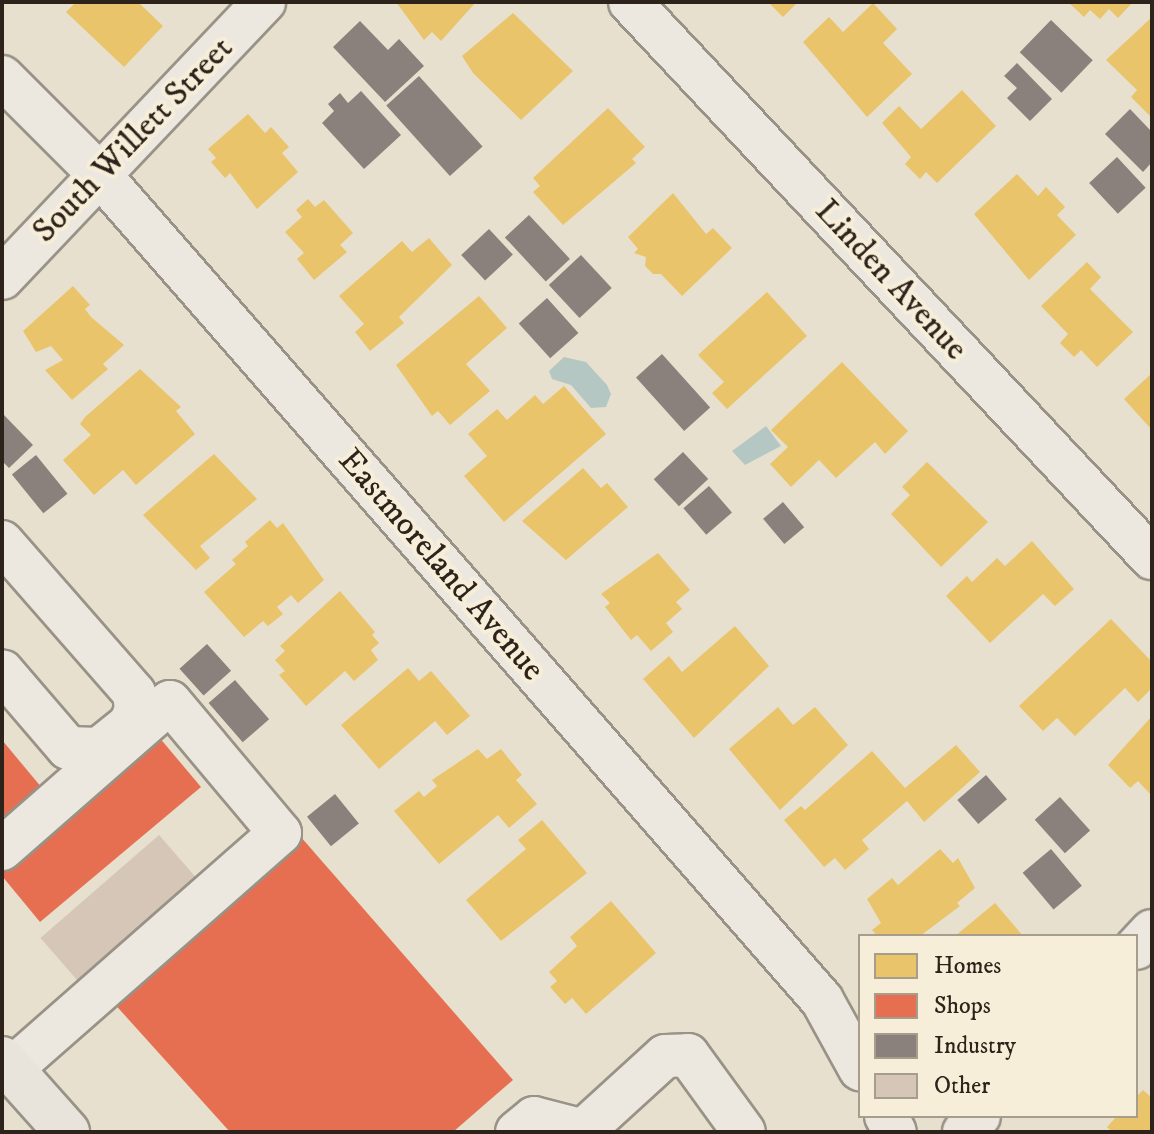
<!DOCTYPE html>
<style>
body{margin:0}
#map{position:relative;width:1154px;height:1134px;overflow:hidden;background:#e8e0ce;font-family:"IM FELL DW Pica",serif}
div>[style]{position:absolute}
.water>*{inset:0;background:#b5c7c3}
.homes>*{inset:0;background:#e9c46a}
.shops>*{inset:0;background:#e76f51}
.industry>*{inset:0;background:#8a817c;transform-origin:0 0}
.building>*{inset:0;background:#d5c6b7;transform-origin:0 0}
.roads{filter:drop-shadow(2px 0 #989287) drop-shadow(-2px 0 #989287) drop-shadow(0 2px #989287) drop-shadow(0 -2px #989287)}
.minor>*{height:42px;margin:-21px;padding:0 21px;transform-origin:21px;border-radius:21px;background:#ece8e0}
.major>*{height:44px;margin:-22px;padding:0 22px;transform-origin:22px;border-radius:22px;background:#e9e4db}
span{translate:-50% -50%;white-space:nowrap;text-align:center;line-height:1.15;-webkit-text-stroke:8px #f7eed9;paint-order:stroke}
.street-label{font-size:34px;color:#2e231b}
.frame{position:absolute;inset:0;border:4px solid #2e231b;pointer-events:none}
.legend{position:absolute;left:858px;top:934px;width:280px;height:184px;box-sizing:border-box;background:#f7eed9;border:2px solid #a79d8d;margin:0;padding:10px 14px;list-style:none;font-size:24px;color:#2e231b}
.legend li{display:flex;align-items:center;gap:16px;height:40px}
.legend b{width:40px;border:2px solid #a79d8d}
</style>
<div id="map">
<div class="water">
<i style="clip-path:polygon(564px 357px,586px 362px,607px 385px,611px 394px,606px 407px,591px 408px,571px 385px,552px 379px,549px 371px)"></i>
<i style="clip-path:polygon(766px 426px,781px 446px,745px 465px,732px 451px)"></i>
</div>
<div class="homes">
<i style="clip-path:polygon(76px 2px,138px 2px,163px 26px,124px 67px,66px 12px)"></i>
<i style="clip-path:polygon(396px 2px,476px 2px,441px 41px,432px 32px,424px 40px)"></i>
<i style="clip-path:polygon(768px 2px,798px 2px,783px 17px)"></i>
<i style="clip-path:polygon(1068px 2px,1133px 2px,1118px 18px,1109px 9px,1100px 19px,1090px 10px,1084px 17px)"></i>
<i style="clip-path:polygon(873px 3px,897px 29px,883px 43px,912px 74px,867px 117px,803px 42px,829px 17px,843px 32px)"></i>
<i style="clip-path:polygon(513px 13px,573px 71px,521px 120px,473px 73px,462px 56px)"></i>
<i style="clip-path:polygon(1152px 17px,1152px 118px,1131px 97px,1137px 90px,1106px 60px)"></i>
<i style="clip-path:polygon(962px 90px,996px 126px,937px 183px,926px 172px,920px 179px,905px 164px,911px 157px,882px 123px,899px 106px,921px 129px)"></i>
<i style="clip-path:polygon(608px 108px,645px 147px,632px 159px,636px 163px,563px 225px,533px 192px,540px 186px,533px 178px)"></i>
<i style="clip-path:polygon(248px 114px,265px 133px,271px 127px,289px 147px,282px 153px,298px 172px,257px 209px,230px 173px,225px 178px,211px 162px,216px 158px,208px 149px)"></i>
<i style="clip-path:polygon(1017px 174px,1038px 196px,1046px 187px,1065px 207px,1057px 215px,1076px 235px,1029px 280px,974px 214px)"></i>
<i style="clip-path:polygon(673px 193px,706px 234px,713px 228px,732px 248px,682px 296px,661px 274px,653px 274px,645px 266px,646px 257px,634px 253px,638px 249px,628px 237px)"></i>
<i style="clip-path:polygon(308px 199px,315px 207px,324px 200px,353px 233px,340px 245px,347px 252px,314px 280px,297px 259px,304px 253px,285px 232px,302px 217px,296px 210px)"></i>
<i style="clip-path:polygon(429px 238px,452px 265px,399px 317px,404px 323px,370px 351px,355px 332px,364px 324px,339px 296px,402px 241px,412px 252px)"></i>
<i style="clip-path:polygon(1087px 262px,1101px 277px,1090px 289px,1133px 332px,1097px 367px,1081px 350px,1074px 357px,1060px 343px,1068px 334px,1041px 306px)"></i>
<i style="clip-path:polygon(73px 286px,90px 305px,85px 309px,91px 317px,124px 345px,103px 364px,108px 369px,72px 400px,45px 370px,63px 360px,51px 346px,36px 352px,23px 331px)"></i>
<i style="clip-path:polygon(767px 292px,807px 336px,727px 409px,712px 393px,724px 382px,698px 355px)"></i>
<i style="clip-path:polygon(479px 296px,507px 328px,466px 364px,490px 391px,450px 425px,438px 411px,432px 416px,396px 365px)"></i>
<i style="clip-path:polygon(842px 362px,908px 431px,885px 454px,875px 442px,836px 478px,819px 460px,791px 487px,770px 464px,788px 447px,771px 430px)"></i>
<i style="clip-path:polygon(140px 369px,181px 407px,176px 411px,195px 434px,136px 485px,123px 470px,94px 495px,63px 460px,91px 435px,80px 424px,85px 417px)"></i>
<i style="clip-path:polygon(1152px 373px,1152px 430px,1124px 399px)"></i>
<i style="clip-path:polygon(564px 386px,606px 434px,504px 522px,464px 476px,487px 456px,468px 434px,497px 409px,507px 420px,535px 395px,543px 404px)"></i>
<i style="clip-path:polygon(214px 454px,257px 499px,200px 546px,210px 558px,196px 570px,143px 515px)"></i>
<i style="clip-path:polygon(927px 462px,988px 522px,941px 567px,891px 514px,910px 495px,902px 487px)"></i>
<i style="clip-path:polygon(583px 468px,601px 488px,607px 483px,628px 507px,566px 560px,522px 521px)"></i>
<i style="clip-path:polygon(270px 520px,277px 528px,283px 523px,324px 580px,298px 603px,291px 595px,277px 607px,283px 614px,268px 626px,263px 621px,244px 637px,204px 592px,236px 564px,232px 560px,248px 546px,245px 542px)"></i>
<i style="clip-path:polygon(1032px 541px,1074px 589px,1055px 606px,1043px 594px,990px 643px,946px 596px,967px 576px,972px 582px,997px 558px,1005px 566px)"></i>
<i style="clip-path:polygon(658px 553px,690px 590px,676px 602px,682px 609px,666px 623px,673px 632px,651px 651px,637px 635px,631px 640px,605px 607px,610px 603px,601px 594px)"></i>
<i style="clip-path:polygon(340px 591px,375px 632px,372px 635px,379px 643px,371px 650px,378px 660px,354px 681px,345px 671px,306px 706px,279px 675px,285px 671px,275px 660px,285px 651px,280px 646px)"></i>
<i style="clip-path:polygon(1111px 619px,1152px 662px,1152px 688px,1138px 702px,1125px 688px,1075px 736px,1057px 718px,1043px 731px,1019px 706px)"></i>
<i style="clip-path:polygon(735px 626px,769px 666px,694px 738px,643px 679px,669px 656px,682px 672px)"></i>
<i style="clip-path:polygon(408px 668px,419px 681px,431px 671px,470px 716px,447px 735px,435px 721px,379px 769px,341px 725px)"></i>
<i style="clip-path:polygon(778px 707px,793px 725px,815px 707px,848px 745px,780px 810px,729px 749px)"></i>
<i style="clip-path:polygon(1152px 716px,1152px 796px,1138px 781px,1130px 788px,1108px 765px)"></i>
<i style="clip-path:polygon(956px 745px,980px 772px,924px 822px,907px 801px,862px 840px,869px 849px,845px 870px,835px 858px,824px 867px,784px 820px,801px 806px,805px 810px,872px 751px,905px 788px)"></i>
<i style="clip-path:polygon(478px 749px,487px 759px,501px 749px,522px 775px,516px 780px,537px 804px,509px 828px,498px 815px,439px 864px,394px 811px,419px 791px,424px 797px,437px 786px,432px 780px)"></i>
<i style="clip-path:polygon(542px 820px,587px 873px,501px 941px,466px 900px,526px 849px,518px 840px)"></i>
<i style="clip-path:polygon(940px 849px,953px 863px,958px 858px,975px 888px,957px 903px,960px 906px,920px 936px,877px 936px,872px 930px,881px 923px,867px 899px,892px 878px,898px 885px)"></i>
<i style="clip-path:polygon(611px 901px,656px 953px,586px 1014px,572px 998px,565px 1004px,550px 987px,557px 981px,549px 972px,577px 946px,570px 937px)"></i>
<i style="clip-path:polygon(995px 903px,1023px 936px,955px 936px)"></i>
<i style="clip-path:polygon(1143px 1090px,1152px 1098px,1152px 1132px,1112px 1132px,1107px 1127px,1117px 1116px,1136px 1116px,1136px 1097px)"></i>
</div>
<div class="shops">
<i style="clip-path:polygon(153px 730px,201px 787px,40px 922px,2px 876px,2px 857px)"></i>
<i style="clip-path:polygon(2px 740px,47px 794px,2px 832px)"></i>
<i style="clip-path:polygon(300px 836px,513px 1080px,453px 1132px,230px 1132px,111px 1000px)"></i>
</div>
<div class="industry">
<i style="left:1051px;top:20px;width:58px;height:45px;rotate:44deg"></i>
<i style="clip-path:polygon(360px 21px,388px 50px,399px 39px,424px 66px,385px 102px,333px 47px)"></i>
<i style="clip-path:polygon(1017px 63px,1052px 99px,1030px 121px,1007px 98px,1017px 88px,1004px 76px)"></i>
<i style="left:419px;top:76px;width:95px;height:44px;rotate:48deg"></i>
<i style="clip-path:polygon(361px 91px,401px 135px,364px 169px,322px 123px,334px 111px,328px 104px,340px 93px,348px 103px)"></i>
<i style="clip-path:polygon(1130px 109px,1152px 132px,1152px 162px,1143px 172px,1105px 134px)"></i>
<i style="left:1117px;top:157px;width:42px;height:38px;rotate:47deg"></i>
<i style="left:529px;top:215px;width:60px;height:33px;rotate:47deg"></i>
<i style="left:489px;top:229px;width:35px;height:38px;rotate:47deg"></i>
<i style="left:581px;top:255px;width:45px;height:44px;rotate:47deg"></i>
<i style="left:547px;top:298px;width:47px;height:38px;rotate:48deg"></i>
<i style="left:662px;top:354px;width:72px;height:35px;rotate:48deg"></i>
<i style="clip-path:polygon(2px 413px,33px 445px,9px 468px,2px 461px)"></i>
<i style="left:683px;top:452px;width:37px;height:40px;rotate:47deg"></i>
<i style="left:36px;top:455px;width:50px;height:31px;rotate:51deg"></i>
<i style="left:709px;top:486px;width:35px;height:34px;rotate:49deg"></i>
<i style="left:783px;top:502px;width:33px;height:26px;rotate:50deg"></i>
<i style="left:207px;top:644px;width:36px;height:37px;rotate:48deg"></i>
<i style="left:235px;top:680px;width:52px;height:35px;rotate:49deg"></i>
<i style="left:986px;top:775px;width:32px;height:38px;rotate:49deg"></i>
<i style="left:335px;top:794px;width:38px;height:36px;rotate:51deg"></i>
<i style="left:1060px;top:797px;width:45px;height:34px;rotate:48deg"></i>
<i style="left:1051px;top:849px;width:48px;height:37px;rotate:50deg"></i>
</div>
<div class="building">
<i style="left:159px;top:835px;width:65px;height:157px;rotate:49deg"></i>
</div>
<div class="roads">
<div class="minor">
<i style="left:630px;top:2px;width:763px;rotate:46.81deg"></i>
<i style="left:2px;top:77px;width:139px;rotate:45deg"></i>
<i style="left:100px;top:175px;width:1096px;rotate:48.81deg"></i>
<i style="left:822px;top:1000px;width:79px;rotate:61.2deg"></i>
<i style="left:2px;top:278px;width:381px;rotate:-46.5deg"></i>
<i style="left:2px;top:542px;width:201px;rotate:48.8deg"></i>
<i style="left:134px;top:693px;width:17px;rotate:83deg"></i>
<i style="left:136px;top:710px;width:15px;rotate:113deg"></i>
<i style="left:130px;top:724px;width:40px;rotate:141deg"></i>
<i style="left:99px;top:749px;width:31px;rotate:-178deg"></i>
<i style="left:68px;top:748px;width:101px;rotate:-130.6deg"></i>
<i style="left:2px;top:849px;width:223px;rotate:-41.2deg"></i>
<i style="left:170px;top:702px;width:171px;rotate:50deg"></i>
<i style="left:280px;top:833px;width:358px;rotate:138.7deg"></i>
<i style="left:1136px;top:948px;width:23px;rotate:-47deg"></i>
<i style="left:886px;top:1116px;width:18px;rotate:61deg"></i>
<i style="left:585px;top:1129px;width:108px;rotate:-42.4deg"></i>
<i style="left:665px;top:1056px;width:23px;rotate:-2deg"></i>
<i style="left:688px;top:1055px;width:95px;rotate:54deg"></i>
<i style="left:517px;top:1132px;width:22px;rotate:-39deg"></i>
<i style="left:534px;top:1118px;width:56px;rotate:14.5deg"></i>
<i style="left:964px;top:1132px;width:22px;rotate:-47deg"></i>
</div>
<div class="major">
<i style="left:2px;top:1059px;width:98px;rotate:48.3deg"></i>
</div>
</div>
<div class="street-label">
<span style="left:133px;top:140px;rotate:-46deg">South Willett Street</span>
<span style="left:891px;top:280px;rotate:47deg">Linden Avenue</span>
<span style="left:441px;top:565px;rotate:49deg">Eastmoreland Avenue</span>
</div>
<div class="frame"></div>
<ul class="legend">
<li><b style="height:22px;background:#e9c46a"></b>Homes</li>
<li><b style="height:22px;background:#e76f51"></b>Shops</li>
<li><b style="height:22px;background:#8a817c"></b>Industry</li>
<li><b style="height:22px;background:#d5c6b7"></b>Other</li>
</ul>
</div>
